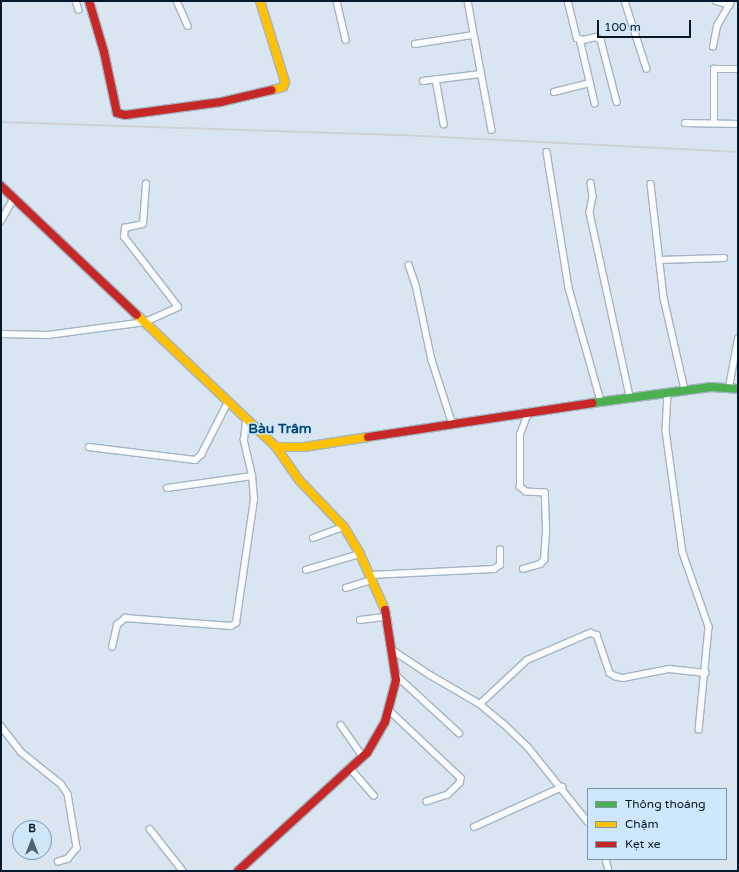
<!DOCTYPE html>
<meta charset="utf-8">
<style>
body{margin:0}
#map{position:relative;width:739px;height:872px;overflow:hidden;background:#d9e6f1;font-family:"Varela Round",sans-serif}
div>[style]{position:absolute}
.roads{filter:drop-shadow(1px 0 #a3b4c2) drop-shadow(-1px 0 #a3b4c2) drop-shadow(0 1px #a3b4c2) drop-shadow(0 -1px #a3b4c2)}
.street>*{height:5.5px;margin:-2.75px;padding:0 2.75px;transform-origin:2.75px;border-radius:2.75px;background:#f9fbfd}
.fast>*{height:8px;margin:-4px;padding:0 4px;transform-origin:4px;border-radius:4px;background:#4caf50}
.slow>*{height:8px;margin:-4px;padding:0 4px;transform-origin:4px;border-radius:4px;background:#ffc107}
.jam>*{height:8px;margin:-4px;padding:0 4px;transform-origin:4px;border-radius:4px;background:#c62828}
.rail>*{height:2px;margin:-1px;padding:0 1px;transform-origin:1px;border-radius:1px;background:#ced2d6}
span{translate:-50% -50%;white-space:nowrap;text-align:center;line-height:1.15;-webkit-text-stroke:3px #cfe7fb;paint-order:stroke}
.quarter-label{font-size:14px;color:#004670;font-weight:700}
.frame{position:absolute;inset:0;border:2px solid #02192b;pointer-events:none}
.legend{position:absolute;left:587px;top:788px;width:140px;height:72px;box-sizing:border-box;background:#cfe7fb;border:1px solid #7d95a8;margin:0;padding:5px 7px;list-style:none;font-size:12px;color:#02192b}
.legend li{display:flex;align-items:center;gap:8px;height:20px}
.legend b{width:20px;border:1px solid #7d95a8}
.north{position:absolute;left:12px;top:820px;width:40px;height:40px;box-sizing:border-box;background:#cfe7fb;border:1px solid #7d95a8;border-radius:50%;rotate:0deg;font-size:11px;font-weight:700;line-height:16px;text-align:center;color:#02192b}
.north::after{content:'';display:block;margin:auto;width:14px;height:18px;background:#4d6170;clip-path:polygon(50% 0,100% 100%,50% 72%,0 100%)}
.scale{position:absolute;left:597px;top:20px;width:94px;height:18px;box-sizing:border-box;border:2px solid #02192b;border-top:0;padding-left:5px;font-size:12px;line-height:14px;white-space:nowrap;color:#02192b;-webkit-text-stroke:3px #cfe7fb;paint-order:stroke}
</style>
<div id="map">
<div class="roads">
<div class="street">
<i style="left:76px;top:1px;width:9px;rotate:72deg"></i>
<i style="left:177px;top:1px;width:27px;rotate:66deg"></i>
<i style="left:337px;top:1px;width:40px;rotate:77deg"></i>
<i style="left:468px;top:1px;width:131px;rotate:79.5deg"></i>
<i style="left:568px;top:1px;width:38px;rotate:76deg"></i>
<i style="left:577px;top:38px;width:6px;rotate:18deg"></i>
<i style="left:583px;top:40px;width:13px;rotate:-13deg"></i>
<i style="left:596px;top:37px;width:6px;rotate:31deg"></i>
<i style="left:601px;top:40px;width:64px;rotate:75.5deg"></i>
<i style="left:625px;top:1px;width:71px;rotate:72.1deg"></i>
<i style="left:716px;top:1px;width:14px;rotate:17deg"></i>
<i style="left:729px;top:5px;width:4px;rotate:-63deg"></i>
<i style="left:580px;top:39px;width:66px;rotate:76.8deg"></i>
<i style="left:415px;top:44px;width:59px;rotate:-8.8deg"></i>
<i style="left:713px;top:47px;width:21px;rotate:-79deg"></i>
<i style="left:717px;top:26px;width:24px;rotate:-60deg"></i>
<i style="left:436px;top:79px;width:46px;rotate:79.9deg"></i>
<i style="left:423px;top:81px;width:58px;rotate:-6.9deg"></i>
<i style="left:554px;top:92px;width:37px;rotate:-14deg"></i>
<i style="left:685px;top:123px;width:53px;rotate:1.1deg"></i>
<i style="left:714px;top:123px;width:54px;rotate:-90deg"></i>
<i style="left:714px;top:69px;width:24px"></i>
<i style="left:547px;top:152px;width:138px;rotate:80.8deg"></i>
<i style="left:569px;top:288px;width:117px;rotate:74.2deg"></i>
<i style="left:591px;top:183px;width:14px;rotate:82deg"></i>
<i style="left:593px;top:197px;width:16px;rotate:101deg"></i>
<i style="left:590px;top:213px;width:188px;rotate:77.7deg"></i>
<i style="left:651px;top:184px;width:115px;rotate:83.5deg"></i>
<i style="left:664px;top:298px;width:94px;rotate:77.1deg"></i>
<i style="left:1px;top:221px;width:26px;rotate:-61deg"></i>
<i style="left:659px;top:260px;width:65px;rotate:-1.8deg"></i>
<i style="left:409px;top:265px;width:21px;rotate:71deg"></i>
<i style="left:416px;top:285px;width:77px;rotate:78deg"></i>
<i style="left:432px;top:360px;width:65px;rotate:72.1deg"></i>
<i style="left:1px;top:334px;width:47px;rotate:1.2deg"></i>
<i style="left:48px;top:335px;width:98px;rotate:-7.6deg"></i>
<i style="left:145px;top:322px;width:36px;rotate:-24deg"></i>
<i style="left:178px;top:307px;width:88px;rotate:-127.6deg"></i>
<i style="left:124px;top:237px;width:9px;rotate:-84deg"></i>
<i style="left:125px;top:228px;width:18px;rotate:-13deg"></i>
<i style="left:143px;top:224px;width:40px;rotate:-85.7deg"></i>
<i style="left:729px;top:387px;width:49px;rotate:-79.4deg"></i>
<i style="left:668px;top:393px;width:38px;rotate:93deg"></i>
<i style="left:666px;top:431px;width:123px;rotate:82.1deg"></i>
<i style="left:683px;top:553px;width:78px;rotate:70.6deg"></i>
<i style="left:709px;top:627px;width:103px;rotate:95.5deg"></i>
<i style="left:89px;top:447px;width:107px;rotate:7deg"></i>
<i style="left:195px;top:460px;width:8px;rotate:-40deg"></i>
<i style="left:201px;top:455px;width:59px;rotate:-63deg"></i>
<i style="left:167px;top:488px;width:86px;rotate:-8deg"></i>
<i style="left:313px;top:538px;width:33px;rotate:-20deg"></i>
<i style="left:523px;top:569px;width:18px;rotate:-16deg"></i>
<i style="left:540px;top:564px;width:6px;rotate:-45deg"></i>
<i style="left:544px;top:560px;width:31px;rotate:-86deg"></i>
<i style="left:546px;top:529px;width:36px;rotate:-92deg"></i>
<i style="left:545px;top:493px;width:19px;rotate:-177deg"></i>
<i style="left:526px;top:492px;width:8px;rotate:-140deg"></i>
<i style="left:520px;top:487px;width:52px;rotate:-90deg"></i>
<i style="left:520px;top:435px;width:23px;rotate:-70deg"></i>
<i style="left:306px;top:570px;width:56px;rotate:-16.5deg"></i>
<i style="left:370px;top:575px;width:124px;rotate:-2.8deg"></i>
<i style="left:494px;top:569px;width:7px;rotate:-34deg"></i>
<i style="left:500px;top:565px;width:15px;rotate:-90deg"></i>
<i style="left:346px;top:588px;width:27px;rotate:-17deg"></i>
<i style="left:360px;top:620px;width:26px;rotate:-7deg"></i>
<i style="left:112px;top:647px;width:23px;rotate:-77deg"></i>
<i style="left:117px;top:625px;width:11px;rotate:-41deg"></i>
<i style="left:125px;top:618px;width:106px;rotate:4.3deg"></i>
<i style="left:231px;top:626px;width:6px;rotate:-31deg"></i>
<i style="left:236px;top:623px;width:125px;rotate:-81.7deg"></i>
<i style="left:254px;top:499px;width:23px;rotate:-95deg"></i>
<i style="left:252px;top:476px;width:37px;rotate:-103deg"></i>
<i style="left:244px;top:440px;width:19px;rotate:-84deg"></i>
<i style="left:391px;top:649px;width:47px;rotate:33.7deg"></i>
<i style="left:430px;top:675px;width:58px;rotate:30.1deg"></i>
<i style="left:480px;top:704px;width:31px;rotate:40deg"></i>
<i style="left:504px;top:724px;width:33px;rotate:44deg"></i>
<i style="left:528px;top:747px;width:96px;rotate:51.3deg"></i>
<i style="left:396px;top:675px;width:86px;rotate:42.6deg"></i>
<i style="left:480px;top:704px;width:64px;rotate:-43.1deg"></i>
<i style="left:527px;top:660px;width:69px;rotate:-23.2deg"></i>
<i style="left:590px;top:633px;width:7px;rotate:16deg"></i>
<i style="left:597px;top:635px;width:40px;rotate:71.1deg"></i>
<i style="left:610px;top:673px;width:6px;rotate:31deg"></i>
<i style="left:615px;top:676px;width:8px;rotate:14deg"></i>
<i style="left:623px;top:678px;width:47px;rotate:-11.1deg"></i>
<i style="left:669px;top:669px;width:37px;rotate:6deg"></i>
<i style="left:389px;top:710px;width:99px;rotate:43.4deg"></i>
<i style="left:461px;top:778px;width:5px;rotate:101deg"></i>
<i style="left:460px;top:783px;width:17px;rotate:135deg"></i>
<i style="left:448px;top:795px;width:22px;rotate:162deg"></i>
<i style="left:341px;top:725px;width:39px;rotate:55deg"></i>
<i style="left:1px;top:726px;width:33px;rotate:52deg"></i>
<i style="left:21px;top:752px;width:51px;rotate:38.7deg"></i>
<i style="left:61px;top:784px;width:12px;rotate:55deg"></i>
<i style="left:68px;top:794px;width:55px;rotate:80.5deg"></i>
<i style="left:77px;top:848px;width:14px;rotate:129deg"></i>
<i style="left:68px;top:859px;width:10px;rotate:163deg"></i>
<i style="left:351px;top:769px;width:35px;rotate:49deg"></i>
<i style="left:474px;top:827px;width:97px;rotate:-24.4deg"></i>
<i style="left:150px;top:829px;width:53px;rotate:51.8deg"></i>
<i style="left:606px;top:859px;width:12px;rotate:76deg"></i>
</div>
<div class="fast">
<i style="left:592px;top:403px;width:120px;rotate:-7.7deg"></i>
<i style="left:711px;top:387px;width:27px;rotate:4deg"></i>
</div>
<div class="slow">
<i style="left:260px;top:1px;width:85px;rotate:72.8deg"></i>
<i style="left:285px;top:82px;width:5px;rotate:112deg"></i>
<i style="left:283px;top:87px;width:11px;rotate:165deg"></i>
<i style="left:137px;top:315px;width:192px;rotate:43.5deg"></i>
<i style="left:276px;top:447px;width:28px"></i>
<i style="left:304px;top:447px;width:65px;rotate:-8.9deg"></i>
<i style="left:276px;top:447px;width:40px;rotate:55.1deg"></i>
<i style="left:299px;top:480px;width:65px;rotate:46.2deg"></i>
<i style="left:344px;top:527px;width:31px;rotate:59deg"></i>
<i style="left:360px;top:554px;width:61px;rotate:65.9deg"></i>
</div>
<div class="jam">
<i style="left:89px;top:1px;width:53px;rotate:73.6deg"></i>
<i style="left:104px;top:52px;width:62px;rotate:78deg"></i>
<i style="left:117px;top:113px;width:8px;rotate:14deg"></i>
<i style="left:125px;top:115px;width:97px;rotate:-7.7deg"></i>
<i style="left:221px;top:102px;width:52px;rotate:-13.2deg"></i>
<i style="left:1px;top:186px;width:187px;rotate:43.5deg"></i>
<i style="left:368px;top:437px;width:227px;rotate:-8.6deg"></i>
<i style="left:238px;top:871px;width:175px;rotate:-42.5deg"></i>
<i style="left:367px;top:753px;width:36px;rotate:-60deg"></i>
<i style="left:385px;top:722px;width:43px;rotate:-75.3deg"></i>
<i style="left:396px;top:680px;width:71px;rotate:-98.9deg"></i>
</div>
</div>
<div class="rail">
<i style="left:1px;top:122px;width:402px;rotate:1.9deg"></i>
<i style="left:403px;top:135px;width:335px;rotate:2.9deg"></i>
</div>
<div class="quarter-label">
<span style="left:280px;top:429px">Bàu Trâm</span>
</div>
<div class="frame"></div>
<ul class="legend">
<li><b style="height:5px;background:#4caf50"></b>Thông thoáng</li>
<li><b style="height:5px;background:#ffc107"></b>Chậm</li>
<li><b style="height:5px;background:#c62828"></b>Kẹt xe</li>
</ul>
<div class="north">B</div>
<div class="scale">100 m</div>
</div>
